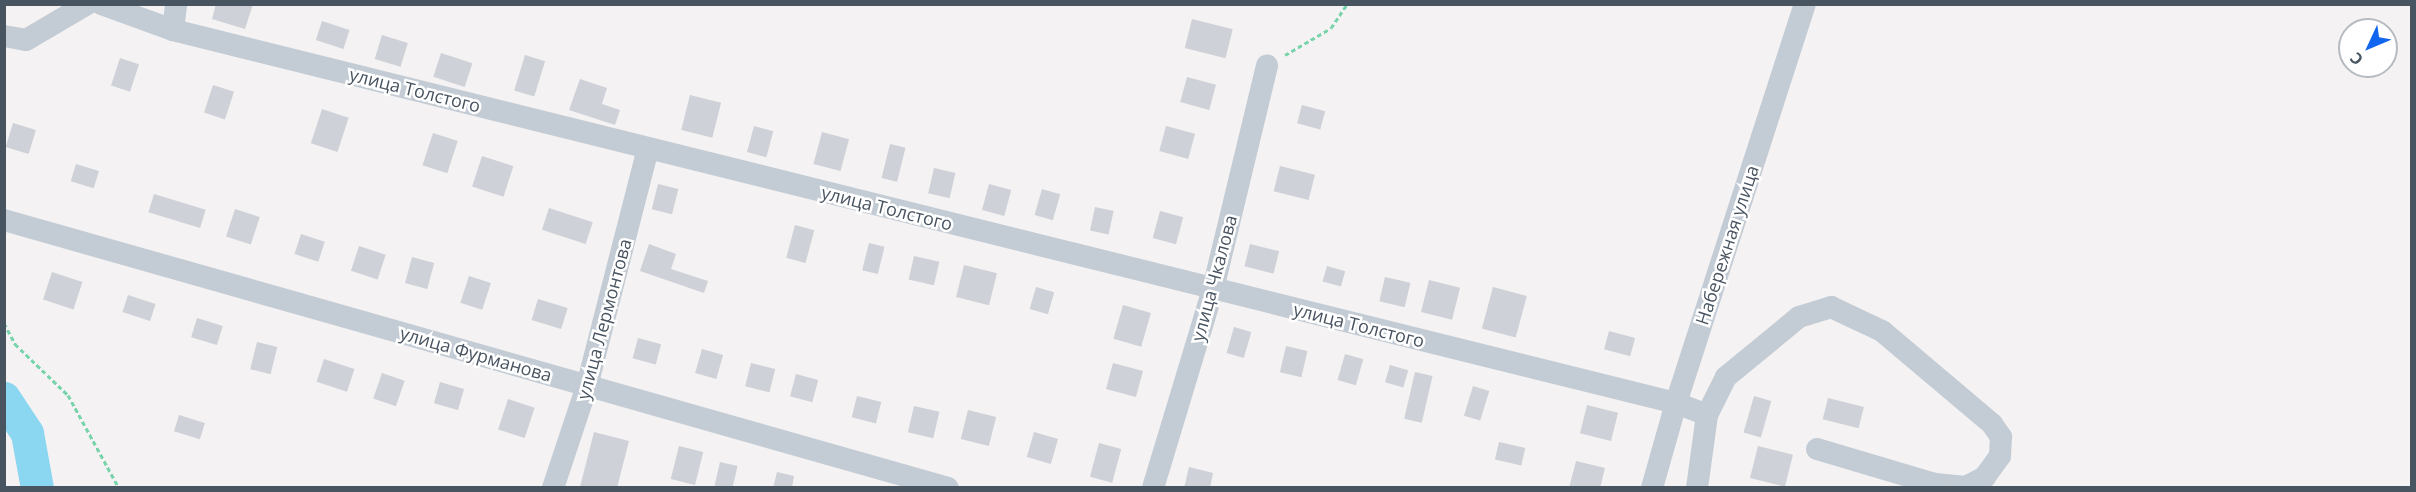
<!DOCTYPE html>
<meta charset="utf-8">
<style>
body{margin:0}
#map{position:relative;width:2416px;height:492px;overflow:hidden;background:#f4f2f2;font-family:"Open Sans",sans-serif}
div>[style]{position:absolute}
.river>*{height:33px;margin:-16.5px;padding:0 16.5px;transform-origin:16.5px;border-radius:16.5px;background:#8bd6f1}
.building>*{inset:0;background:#ced1d7;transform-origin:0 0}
.path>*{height:3px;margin-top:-1.5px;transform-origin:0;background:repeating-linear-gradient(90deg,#76d3aa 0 4.5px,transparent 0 7.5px)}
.minor>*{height:22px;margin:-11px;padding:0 11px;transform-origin:11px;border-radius:11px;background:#c3cbd4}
span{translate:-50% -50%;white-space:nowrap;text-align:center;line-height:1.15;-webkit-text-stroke:5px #fff;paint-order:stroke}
.street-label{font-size:18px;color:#495461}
.frame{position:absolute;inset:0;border:6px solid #495461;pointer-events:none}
.north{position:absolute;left:2338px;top:18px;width:60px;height:60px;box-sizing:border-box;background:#fff;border:2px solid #b6bbc0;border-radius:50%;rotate:226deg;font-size:16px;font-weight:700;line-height:24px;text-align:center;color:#495461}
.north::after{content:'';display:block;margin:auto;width:21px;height:27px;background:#1165ef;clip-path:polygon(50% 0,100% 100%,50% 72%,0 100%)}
</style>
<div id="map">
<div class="river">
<i style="left:4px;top:398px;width:42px;rotate:56.7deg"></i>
<i style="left:27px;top:433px;width:56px;rotate:79.7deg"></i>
</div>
<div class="building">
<i style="clip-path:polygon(216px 4px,253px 4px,245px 29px,212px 19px)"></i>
<i style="left:1192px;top:19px;width:42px;height:30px;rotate:14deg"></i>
<i style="left:322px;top:21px;width:29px;height:20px;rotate:18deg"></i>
<i style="left:382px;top:35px;width:27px;height:25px;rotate:17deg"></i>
<i style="left:441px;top:53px;width:33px;height:25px;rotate:18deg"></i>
<i style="left:525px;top:55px;width:21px;height:37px;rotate:17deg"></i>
<i style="left:120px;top:58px;width:20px;height:29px;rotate:18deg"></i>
<i style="left:1187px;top:77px;width:30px;height:26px;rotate:15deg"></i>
<i style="clip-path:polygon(580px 79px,607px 88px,602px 104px,620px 110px,615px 125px,569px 110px)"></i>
<i style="left:213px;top:85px;width:22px;height:29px;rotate:18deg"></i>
<i style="left:690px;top:95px;width:32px;height:36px;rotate:14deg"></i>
<i style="left:1302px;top:105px;width:24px;height:19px;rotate:15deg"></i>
<i style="left:322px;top:109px;width:28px;height:36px;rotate:18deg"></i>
<i style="left:13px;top:123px;width:24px;height:25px;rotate:17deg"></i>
<i style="left:754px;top:126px;width:20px;height:27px;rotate:15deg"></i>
<i style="left:1166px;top:126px;width:30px;height:26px;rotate:15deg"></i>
<i style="left:822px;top:132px;width:28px;height:33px;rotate:15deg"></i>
<i style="left:433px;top:133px;width:26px;height:34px;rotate:18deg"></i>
<i style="left:890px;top:144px;width:16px;height:35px;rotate:14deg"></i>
<i style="left:482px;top:156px;width:33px;height:32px;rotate:18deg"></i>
<i style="left:76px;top:164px;width:24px;height:18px;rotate:17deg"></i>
<i style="left:1280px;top:166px;width:36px;height:26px;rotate:14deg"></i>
<i style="left:934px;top:168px;width:22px;height:26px;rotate:13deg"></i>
<i style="left:658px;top:184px;width:21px;height:26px;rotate:14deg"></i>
<i style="left:989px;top:184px;width:23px;height:27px;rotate:15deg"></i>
<i style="left:1042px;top:189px;width:19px;height:27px;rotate:16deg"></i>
<i style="left:154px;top:194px;width:54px;height:19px;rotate:17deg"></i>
<i style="left:1095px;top:207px;width:19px;height:24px;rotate:12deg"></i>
<i style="left:549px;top:208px;width:46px;height:23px;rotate:18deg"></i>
<i style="left:235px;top:209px;width:26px;height:29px;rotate:18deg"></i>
<i style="left:1160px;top:211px;width:24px;height:28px;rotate:15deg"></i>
<i style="left:795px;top:225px;width:20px;height:34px;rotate:15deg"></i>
<i style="left:301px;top:234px;width:25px;height:21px;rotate:18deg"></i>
<i style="left:869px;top:243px;width:16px;height:28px;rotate:14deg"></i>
<i style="clip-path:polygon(649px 244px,676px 254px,671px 269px,708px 281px,704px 293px,640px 271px)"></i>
<i style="left:1250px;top:244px;width:30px;height:23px;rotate:14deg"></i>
<i style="left:359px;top:246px;width:28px;height:26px;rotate:18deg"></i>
<i style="left:914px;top:256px;width:26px;height:24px;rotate:13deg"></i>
<i style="left:412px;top:257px;width:23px;height:27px;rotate:15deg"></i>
<i style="left:964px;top:265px;width:34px;height:33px;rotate:14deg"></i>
<i style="left:1327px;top:266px;width:19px;height:16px;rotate:16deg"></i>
<i style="left:52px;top:272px;width:32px;height:29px;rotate:18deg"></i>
<i style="left:469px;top:276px;width:23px;height:28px;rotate:18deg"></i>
<i style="left:1385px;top:277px;width:26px;height:25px;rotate:13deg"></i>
<i style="left:1429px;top:280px;width:32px;height:33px;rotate:14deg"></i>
<i style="left:1036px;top:287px;width:19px;height:23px;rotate:16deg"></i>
<i style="left:1493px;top:287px;width:35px;height:43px;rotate:15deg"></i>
<i style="left:128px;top:295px;width:29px;height:18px;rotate:18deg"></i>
<i style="left:538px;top:299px;width:31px;height:22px;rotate:17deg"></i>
<i style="left:1123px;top:305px;width:29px;height:35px;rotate:16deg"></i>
<i style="left:197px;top:318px;width:27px;height:20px;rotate:17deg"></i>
<i style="left:1234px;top:327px;width:18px;height:27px;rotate:16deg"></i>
<i style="left:1609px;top:331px;width:27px;height:19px;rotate:15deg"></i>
<i style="left:638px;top:338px;width:24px;height:21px;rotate:15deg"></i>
<i style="left:257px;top:342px;width:21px;height:28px;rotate:14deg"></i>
<i style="left:1286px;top:346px;width:22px;height:27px;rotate:13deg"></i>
<i style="left:702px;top:349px;width:22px;height:25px;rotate:16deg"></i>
<i style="left:1345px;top:354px;width:19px;height:27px;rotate:16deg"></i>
<i style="left:324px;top:359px;width:32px;height:24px;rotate:18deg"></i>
<i style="left:751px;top:363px;width:25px;height:24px;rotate:14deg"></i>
<i style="left:1113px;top:363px;width:31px;height:27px;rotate:15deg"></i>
<i style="left:1390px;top:365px;width:19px;height:18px;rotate:16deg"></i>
<i style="left:1415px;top:372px;width:18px;height:48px;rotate:13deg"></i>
<i style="left:382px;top:373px;width:24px;height:27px;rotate:19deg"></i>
<i style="left:796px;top:374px;width:23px;height:23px;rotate:15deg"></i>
<i style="left:440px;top:382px;width:25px;height:22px;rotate:16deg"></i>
<i style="left:1473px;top:386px;width:17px;height:31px;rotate:17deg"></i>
<i style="left:857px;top:396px;width:25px;height:22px;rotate:14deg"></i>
<i style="left:1754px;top:396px;width:18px;height:38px;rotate:16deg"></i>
<i style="left:1828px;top:398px;width:37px;height:22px;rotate:14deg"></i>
<i style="left:508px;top:399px;width:28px;height:32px;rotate:18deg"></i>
<i style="left:1587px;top:405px;width:32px;height:29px;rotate:14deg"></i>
<i style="left:914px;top:406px;width:26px;height:27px;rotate:13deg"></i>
<i style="left:968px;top:410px;width:29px;height:30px;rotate:14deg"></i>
<i style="left:179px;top:415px;width:27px;height:17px;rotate:17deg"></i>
<i style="clip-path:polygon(594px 432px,629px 441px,617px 488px,580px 487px)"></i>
<i style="left:1034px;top:432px;width:25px;height:26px;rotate:16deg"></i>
<i style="left:1499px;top:442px;width:27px;height:18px;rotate:13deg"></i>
<i style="left:1099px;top:443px;width:23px;height:35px;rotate:15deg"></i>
<i style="left:679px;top:446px;width:25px;height:34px;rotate:14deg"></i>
<i style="left:1758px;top:446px;width:36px;height:33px;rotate:14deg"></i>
<i style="clip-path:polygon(1576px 461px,1605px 468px,1600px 488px,1569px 488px)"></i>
<i style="left:720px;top:462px;width:18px;height:24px;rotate:13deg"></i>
<i style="clip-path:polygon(1189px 467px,1213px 473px,1210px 488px,1184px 488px)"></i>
<i style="clip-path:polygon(777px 472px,794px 476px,792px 488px,773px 488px)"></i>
</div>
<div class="path">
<i style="left:1285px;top:55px;width:53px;rotate:-30.4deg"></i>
<i style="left:1331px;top:28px;width:29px;rotate:-56deg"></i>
<i style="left:4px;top:323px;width:24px;rotate:62deg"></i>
<i style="left:15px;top:344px;width:74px;rotate:43.9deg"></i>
<i style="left:68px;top:395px;width:106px;rotate:61.3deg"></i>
</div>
<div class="minor">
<i style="left:101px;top:4px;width:77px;rotate:19.9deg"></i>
<i style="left:173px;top:30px;width:1549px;rotate:13.94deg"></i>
<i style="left:1676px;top:403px;width:33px;rotate:21deg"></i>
<i style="left:173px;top:30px;width:26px;rotate:-83deg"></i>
<i style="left:4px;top:36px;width:22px;rotate:10deg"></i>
<i style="left:26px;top:40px;width:71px;rotate:-30.5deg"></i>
<i style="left:4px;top:220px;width:981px;rotate:15.85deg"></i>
<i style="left:553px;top:488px;width:108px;rotate:-71.6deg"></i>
<i style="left:587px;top:386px;width:245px;rotate:-75.6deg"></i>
<i style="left:1153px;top:488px;width:208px;rotate:-73.2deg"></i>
<i style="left:1213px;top:289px;width:230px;rotate:-76.4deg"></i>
<i style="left:1652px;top:488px;width:88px;rotate:-74.2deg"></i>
<i style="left:1676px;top:403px;width:419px;rotate:-72.1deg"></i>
<i style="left:1697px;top:488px;width:74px;rotate:-82.2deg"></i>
<i style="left:1707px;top:415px;width:42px;rotate:-63.4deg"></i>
<i style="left:1726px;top:377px;width:94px;rotate:-39.4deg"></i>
<i style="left:1799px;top:317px;width:34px;rotate:-17deg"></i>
<i style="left:1831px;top:307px;width:56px;rotate:25.2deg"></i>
<i style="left:1882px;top:331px;width:144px;rotate:40.2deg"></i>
<i style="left:1992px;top:424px;width:16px;rotate:55deg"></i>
<i style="left:2001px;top:437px;width:19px;rotate:93deg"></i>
<i style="left:2000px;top:456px;width:26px;rotate:126deg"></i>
<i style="left:1985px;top:477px;width:22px;rotate:153deg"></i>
<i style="left:1965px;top:487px;width:30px;rotate:-174deg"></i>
<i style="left:1935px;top:484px;width:123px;rotate:-163.5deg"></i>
</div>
<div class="street-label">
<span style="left:415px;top:90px;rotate:14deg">улица Толстого</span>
<span style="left:887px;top:208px;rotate:14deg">улица Толстого</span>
<span style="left:1727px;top:245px;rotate:-72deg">Набережная улица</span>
<span style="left:1214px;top:278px;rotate:-75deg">улица Чкалова</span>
<span style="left:604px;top:319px;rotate:-75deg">улица Лермонтова</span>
<span style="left:1359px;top:325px;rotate:14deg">улица Толстого</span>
<span style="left:476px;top:354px;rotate:16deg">улица Фурманова</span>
</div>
<div class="frame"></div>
<div class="north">С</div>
</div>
